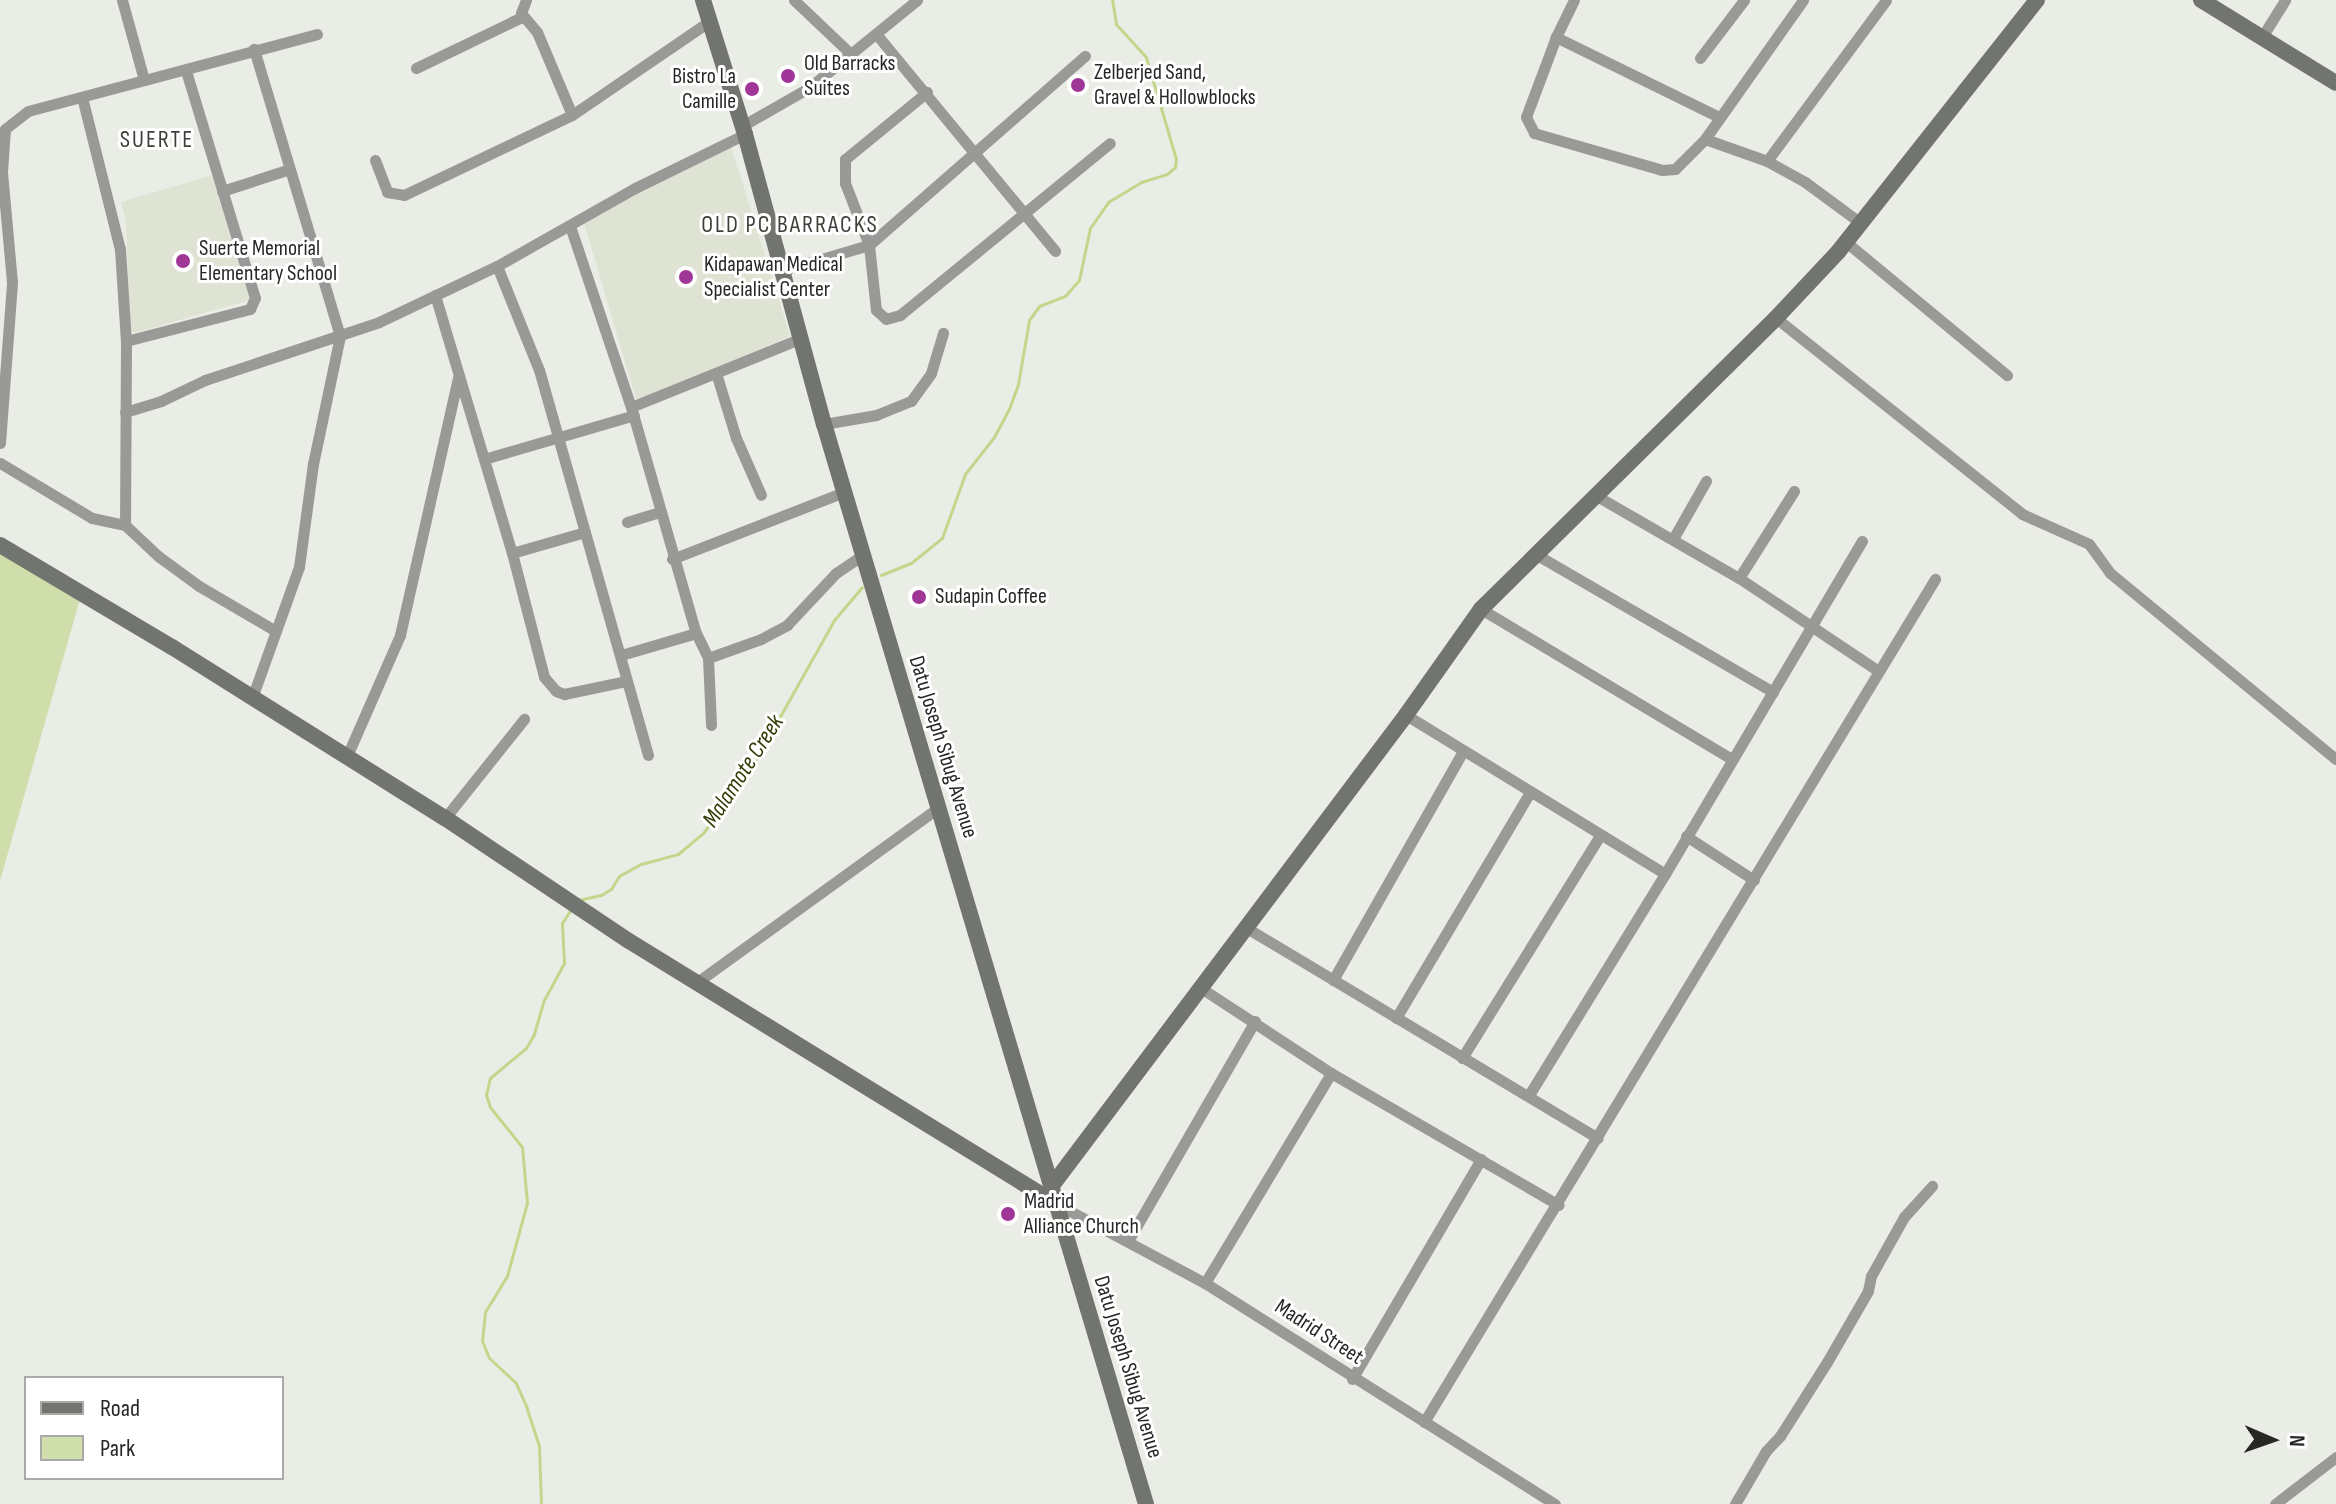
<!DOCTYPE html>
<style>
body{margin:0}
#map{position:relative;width:2336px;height:1504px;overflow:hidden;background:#eaede5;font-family:"Sofia Sans Condensed",sans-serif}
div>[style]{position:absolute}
.built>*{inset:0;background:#dee3d4}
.green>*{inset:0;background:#cfdeaa}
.stream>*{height:3px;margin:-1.5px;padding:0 1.5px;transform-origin:1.5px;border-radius:1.5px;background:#c3d68c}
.street>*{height:11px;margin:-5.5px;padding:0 5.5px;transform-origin:5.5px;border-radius:5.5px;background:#999a97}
.secondary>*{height:16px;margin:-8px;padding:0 8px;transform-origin:8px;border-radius:8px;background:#72746f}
.dots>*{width:22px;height:22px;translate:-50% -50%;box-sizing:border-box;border:4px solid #fff;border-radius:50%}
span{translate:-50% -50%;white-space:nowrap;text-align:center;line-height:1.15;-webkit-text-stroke:6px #fff;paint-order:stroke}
.poi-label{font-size:22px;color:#272826}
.left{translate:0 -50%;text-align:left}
.right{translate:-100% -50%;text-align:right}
.street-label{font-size:22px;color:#272826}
.neighbourhood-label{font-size:24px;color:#3d3f39;letter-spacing:2px}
.water-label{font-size:24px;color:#323d04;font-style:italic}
.legend{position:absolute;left:24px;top:1376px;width:260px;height:104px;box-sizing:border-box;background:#fff;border:2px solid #a9a9a8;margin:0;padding:10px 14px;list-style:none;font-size:24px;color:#272826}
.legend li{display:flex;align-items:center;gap:16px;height:40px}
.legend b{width:40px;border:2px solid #a9a9a8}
.north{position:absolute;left:2232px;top:1400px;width:80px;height:80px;-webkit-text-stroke:6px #fff;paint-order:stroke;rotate:92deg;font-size:22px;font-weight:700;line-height:32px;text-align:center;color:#272826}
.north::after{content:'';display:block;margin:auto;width:28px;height:36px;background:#272826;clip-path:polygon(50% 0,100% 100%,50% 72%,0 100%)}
</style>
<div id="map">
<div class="built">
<i style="clip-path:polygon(731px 146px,790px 336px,637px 403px,583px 219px)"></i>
<i style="clip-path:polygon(213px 175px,250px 300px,134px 333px,130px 329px,126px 221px,121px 202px)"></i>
</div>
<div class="green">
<i style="clip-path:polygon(0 552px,80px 599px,0 881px)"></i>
</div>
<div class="stream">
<i style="left:881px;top:575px;width:32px;rotate:-22deg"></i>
<i style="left:911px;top:563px;width:40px;rotate:-39deg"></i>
<i style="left:942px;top:538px;width:68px;rotate:-70.2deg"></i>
<i style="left:965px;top:474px;width:47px;rotate:-51.9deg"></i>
<i style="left:994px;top:437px;width:32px;rotate:-62deg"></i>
<i style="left:1009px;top:409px;width:27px;rotate:-70deg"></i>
<i style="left:1018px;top:384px;width:65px;rotate:-80.2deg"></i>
<i style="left:1029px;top:320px;width:17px;rotate:-54deg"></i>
<i style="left:1039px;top:306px;width:28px;rotate:-21deg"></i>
<i style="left:1065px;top:296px;width:21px;rotate:-49deg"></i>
<i style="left:1079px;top:280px;width:53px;rotate:-78.1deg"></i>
<i style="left:1090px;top:228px;width:32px;rotate:-55deg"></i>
<i style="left:1108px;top:202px;width:39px;rotate:-31deg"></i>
<i style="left:1141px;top:182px;width:27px;rotate:-17deg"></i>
<i style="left:1167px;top:174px;width:11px;rotate:-41deg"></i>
<i style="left:1175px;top:167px;width:8px;rotate:-83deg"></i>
<i style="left:1176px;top:159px;width:106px;rotate:-106.4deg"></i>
<i style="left:1146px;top:57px;width:45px;rotate:-132.3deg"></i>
<i style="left:1116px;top:24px;width:24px;rotate:-99deg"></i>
<i style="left:579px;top:900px;width:23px;rotate:-13deg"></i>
<i style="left:601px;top:895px;width:12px;rotate:-31deg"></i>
<i style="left:611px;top:889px;width:15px;rotate:-58deg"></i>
<i style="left:619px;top:876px;width:25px;rotate:-29deg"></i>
<i style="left:641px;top:864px;width:38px;rotate:-15deg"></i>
<i style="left:678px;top:854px;width:34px;rotate:-40deg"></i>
<i style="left:704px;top:832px;width:87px;rotate:-54.3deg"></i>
<i style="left:755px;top:761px;width:162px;rotate:-60.7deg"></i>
<i style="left:834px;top:620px;width:43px;rotate:-49.7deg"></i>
<i style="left:541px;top:1504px;width:58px;rotate:-92deg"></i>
<i style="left:539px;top:1446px;width:40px;rotate:-108deg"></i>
<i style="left:527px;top:1408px;width:27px;rotate:-114deg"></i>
<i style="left:516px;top:1383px;width:37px;rotate:-137deg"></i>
<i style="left:489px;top:1358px;width:18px;rotate:-112deg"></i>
<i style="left:482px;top:1341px;width:29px;rotate:-84deg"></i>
<i style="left:485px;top:1312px;width:42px;rotate:-58.6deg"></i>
<i style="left:507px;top:1276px;width:76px;rotate:-74.7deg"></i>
<i style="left:527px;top:1203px;width:56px;rotate:-95.1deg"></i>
<i style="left:522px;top:1147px;width:51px;rotate:-128.7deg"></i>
<i style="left:490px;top:1107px;width:13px;rotate:-108deg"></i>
<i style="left:486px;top:1095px;width:17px;rotate:-77deg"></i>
<i style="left:490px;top:1078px;width:47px;rotate:-39.8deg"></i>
<i style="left:526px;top:1048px;width:16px;rotate:-60deg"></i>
<i style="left:534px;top:1034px;width:35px;rotate:-74deg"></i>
<i style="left:544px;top:1000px;width:42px;rotate:-61.6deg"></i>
<i style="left:564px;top:963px;width:40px;rotate:-92.9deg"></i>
<i style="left:562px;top:923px;width:17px;rotate:-57deg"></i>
</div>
<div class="street">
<i style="left:122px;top:0;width:83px;rotate:74.6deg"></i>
<i style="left:526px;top:0;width:14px;rotate:111deg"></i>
<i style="left:521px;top:13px;width:25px;rotate:50deg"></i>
<i style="left:537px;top:32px;width:90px;rotate:67.1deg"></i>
<i style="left:794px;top:0;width:79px;rotate:43.5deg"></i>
<i style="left:877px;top:35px;width:280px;rotate:50.5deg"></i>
<i style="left:1556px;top:37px;width:41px;rotate:-64.1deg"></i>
<i style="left:2262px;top:37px;width:44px;rotate:-58.1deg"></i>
<i style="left:1700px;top:58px;width:73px;rotate:-52.8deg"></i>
<i style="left:416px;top:68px;width:118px;rotate:-25.7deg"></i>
<i style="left:927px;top:92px;width:106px;rotate:140.7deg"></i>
<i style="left:845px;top:159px;width:24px;rotate:90deg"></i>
<i style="left:845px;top:183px;width:66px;rotate:68.8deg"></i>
<i style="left:869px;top:245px;width:65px;rotate:83.9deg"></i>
<i style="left:876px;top:310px;width:13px;rotate:42deg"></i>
<i style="left:886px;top:319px;width:15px;rotate:-16deg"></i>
<i style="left:900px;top:315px;width:271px;rotate:-39.3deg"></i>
<i style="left:82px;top:97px;width:157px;rotate:76deg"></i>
<i style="left:120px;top:249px;width:92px;rotate:86.3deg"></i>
<i style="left:126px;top:341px;width:184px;rotate:90.3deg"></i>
<i style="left:125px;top:525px;width:45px;rotate:43.2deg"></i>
<i style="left:158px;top:556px;width:51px;rotate:36.2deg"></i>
<i style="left:199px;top:586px;width:87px;rotate:30.4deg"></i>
<i style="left:1719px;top:117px;width:182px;rotate:-153.9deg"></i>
<i style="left:1556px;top:37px;width:85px;rotate:110.6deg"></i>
<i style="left:1526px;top:117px;width:18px;rotate:63deg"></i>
<i style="left:1534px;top:133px;width:133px;rotate:16.1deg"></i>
<i style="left:1662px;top:170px;width:13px;rotate:-4deg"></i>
<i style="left:1675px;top:169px;width:42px;rotate:-45deg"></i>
<i style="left:1705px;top:139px;width:170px;rotate:-54.8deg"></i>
<i style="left:742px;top:126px;width:78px;rotate:-29.8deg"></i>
<i style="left:810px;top:87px;width:138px;rotate:-39.1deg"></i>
<i style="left:1705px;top:139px;width:66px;rotate:19.5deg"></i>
<i style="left:1767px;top:161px;width:43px;rotate:28.9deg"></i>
<i style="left:1805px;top:182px;width:71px;rotate:36.4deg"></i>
<i style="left:375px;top:160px;width:34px;rotate:69deg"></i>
<i style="left:387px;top:192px;width:17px;rotate:10deg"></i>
<i style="left:404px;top:195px;width:186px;rotate:-25.5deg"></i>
<i style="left:572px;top:115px;width:167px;rotate:-34.3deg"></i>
<i style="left:1767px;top:161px;width:200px;rotate:-53.5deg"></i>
<i style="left:222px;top:191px;width:68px;rotate:-17.9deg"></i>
<i style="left:570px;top:226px;width:191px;rotate:71.4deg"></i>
<i style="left:631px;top:407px;width:235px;rotate:74deg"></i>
<i style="left:696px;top:633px;width:28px;rotate:64deg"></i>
<i style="left:708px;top:658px;width:67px;rotate:87.4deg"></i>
<i style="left:1846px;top:242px;width:209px;rotate:39.6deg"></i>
<i style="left:781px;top:271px;width:92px;rotate:-16.5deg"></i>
<i style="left:869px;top:245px;width:287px;rotate:-41.2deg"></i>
<i style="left:435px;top:295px;width:269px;rotate:73.4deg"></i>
<i style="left:512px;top:553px;width:128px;rotate:75.5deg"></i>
<i style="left:544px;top:677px;width:18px;rotate:49deg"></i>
<i style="left:556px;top:691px;width:9px;rotate:21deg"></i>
<i style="left:564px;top:694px;width:63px;rotate:-11.8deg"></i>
<i style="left:1776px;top:318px;width:315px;rotate:38.5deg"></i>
<i style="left:2022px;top:514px;width:73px;rotate:24.1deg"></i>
<i style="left:2089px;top:544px;width:36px;rotate:54deg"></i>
<i style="left:2110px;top:573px;width:293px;rotate:39.5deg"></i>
<i style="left:126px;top:341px;width:128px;rotate:-14.5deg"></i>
<i style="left:250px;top:309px;width:12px;rotate:-66deg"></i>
<i style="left:255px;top:298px;width:237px;rotate:-106.9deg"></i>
<i style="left:716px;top:373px;width:68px;rotate:72.9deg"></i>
<i style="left:736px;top:438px;width:62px;rotate:66.3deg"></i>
<i style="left:631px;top:407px;width:181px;rotate:-22deg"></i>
<i style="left:125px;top:412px;width:38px;rotate:-17deg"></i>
<i style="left:161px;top:401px;width:49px;rotate:-25.5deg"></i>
<i style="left:205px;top:380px;width:183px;rotate:-18.4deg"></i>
<i style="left:379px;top:322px;width:131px;rotate:-25.4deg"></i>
<i style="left:824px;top:424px;width:53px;rotate:-9.8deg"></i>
<i style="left:876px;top:415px;width:38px;rotate:-22deg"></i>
<i style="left:911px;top:401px;width:34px;rotate:-54deg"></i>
<i style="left:931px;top:373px;width:42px;rotate:-73.3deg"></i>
<i style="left:0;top:443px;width:161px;rotate:-85.7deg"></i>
<i style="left:12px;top:282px;width:110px;rotate:-95.2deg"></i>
<i style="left:2px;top:172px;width:43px;rotate:-86deg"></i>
<i style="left:5px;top:129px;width:29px;rotate:-38deg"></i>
<i style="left:28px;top:111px;width:299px;rotate:-14.9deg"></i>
<i style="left:484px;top:459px;width:156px;rotate:-16.3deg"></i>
<i style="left:0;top:463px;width:107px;rotate:30.9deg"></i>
<i style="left:92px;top:518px;width:34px;rotate:12deg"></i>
<i style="left:1595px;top:495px;width:166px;rotate:30deg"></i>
<i style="left:1739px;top:578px;width:166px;rotate:33.7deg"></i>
<i style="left:627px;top:522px;width:34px;rotate:-17deg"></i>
<i style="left:1673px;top:539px;width:67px;rotate:-60.4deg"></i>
<i style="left:512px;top:553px;width:76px;rotate:-16deg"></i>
<i style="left:1537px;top:555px;width:273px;rotate:30.1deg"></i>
<i style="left:672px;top:559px;width:185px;rotate:-21.3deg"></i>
<i style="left:1739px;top:578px;width:103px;rotate:-57.7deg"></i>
<i style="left:1481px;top:609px;width:292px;rotate:30.9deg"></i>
<i style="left:621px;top:655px;width:78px;rotate:-16.3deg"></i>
<i style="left:708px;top:658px;width:56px;rotate:-19.7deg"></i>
<i style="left:761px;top:639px;width:30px;rotate:-28deg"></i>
<i style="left:787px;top:625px;width:71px;rotate:-46.7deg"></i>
<i style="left:836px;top:573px;width:32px;rotate:-34deg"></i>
<i style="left:252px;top:698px;width:139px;rotate:-70.3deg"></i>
<i style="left:299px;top:567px;width:104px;rotate:-82.3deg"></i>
<i style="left:313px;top:464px;width:131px;rotate:-78.1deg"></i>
<i style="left:340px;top:336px;width:300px;rotate:-106.7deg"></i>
<i style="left:1406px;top:715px;width:304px;rotate:31.5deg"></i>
<i style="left:648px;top:755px;width:400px;rotate:-105.8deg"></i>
<i style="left:539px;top:370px;width:112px;rotate:-112deg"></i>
<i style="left:497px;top:266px;width:159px;rotate:-29.5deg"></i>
<i style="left:635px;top:188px;width:123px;rotate:-26.1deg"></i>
<i style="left:347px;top:756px;width:132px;rotate:-66.3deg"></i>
<i style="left:400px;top:635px;width:264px;rotate:-77.3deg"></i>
<i style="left:445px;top:818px;width:127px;rotate:-51.4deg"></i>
<i style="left:1686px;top:836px;width:81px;rotate:32.9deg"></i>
<i style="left:1245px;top:927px;width:411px;rotate:30.9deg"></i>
<i style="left:1333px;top:980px;width:263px;rotate:-60.4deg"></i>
<i style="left:696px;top:983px;width:299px;rotate:-35.9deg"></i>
<i style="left:1201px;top:988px;width:155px;rotate:33.2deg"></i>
<i style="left:1331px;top:1073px;width:263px;rotate:30.1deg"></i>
<i style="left:1396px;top:1018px;width:263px;rotate:-59.3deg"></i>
<i style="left:1462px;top:1058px;width:262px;rotate:-58.2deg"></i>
<i style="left:1529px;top:1095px;width:259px;rotate:-58.4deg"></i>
<i style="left:1665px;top:874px;width:387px;rotate:-59.4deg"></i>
<i style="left:1055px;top:1203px;width:170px;rotate:28.1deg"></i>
<i style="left:1205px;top:1283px;width:414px;rotate:32.3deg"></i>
<i style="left:1128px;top:1241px;width:254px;rotate:-60deg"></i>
<i style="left:1205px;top:1283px;width:245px;rotate:-59deg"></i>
<i style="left:1352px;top:1379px;width:255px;rotate:-59.6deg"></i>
<i style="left:1424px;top:1422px;width:986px;rotate:-58.78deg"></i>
<i style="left:1735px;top:1504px;width:61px;rotate:-59.7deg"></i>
<i style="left:1766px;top:1451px;width:21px;rotate:-47deg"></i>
<i style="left:1780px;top:1436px;width:88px;rotate:-57.6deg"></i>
<i style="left:1827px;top:1362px;width:82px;rotate:-60deg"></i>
<i style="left:1868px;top:1291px;width:15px;rotate:-79deg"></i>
<i style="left:1871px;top:1276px;width:68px;rotate:-60.8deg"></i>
<i style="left:1904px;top:1217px;width:42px;rotate:-47.9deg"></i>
<i style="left:2275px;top:1504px;width:77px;rotate:-37.6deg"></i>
</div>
<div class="secondary">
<i style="left:703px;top:0;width:140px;rotate:72.6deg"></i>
<i style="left:745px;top:134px;width:301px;rotate:74.8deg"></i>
<i style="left:824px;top:424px;width:1127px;rotate:73.4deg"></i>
<i style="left:2201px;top:0;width:158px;rotate:31.6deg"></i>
<i style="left:0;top:545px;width:200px;rotate:30.7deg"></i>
<i style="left:172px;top:647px;width:322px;rotate:32.1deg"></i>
<i style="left:445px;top:818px;width:221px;rotate:33.8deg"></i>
<i style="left:629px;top:941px;width:500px;rotate:31.59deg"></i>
<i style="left:1051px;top:1187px;width:591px;rotate:-53.05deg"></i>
<i style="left:1406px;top:715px;width:130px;rotate:-54.7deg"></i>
<i style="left:1481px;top:609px;width:414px;rotate:-44.6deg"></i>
<i style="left:1776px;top:318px;width:91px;rotate:-46.8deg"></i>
<i style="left:1838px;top:252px;width:321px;rotate:-51.7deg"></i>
</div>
<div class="dots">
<i style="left:788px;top:76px;background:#9f3698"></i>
<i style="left:1078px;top:85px;background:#9f3698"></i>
<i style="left:752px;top:89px;background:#9f3698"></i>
<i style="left:183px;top:261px;background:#9f3698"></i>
<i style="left:686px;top:277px;background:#9f3698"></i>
<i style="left:919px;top:597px;background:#9f3698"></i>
<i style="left:1008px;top:1214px;background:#9f3698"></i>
</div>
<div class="poi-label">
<span class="left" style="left:804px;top:76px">Old Barracks<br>Suites</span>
<span class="left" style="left:1094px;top:85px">Zelberjed Sand,<br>Gravel &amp; Hollowblocks</span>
<span class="right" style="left:736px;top:89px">Bistro La<br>Camille</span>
<span class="left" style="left:199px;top:261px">Suerte Memorial<br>Elementary School</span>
<span class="left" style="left:704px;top:277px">Kidapawan Medical<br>Specialist Center</span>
<span class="left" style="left:935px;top:597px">Sudapin Coffee</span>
<span class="left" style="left:1024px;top:1214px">Madrid<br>Alliance Church</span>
</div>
<div class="street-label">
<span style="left:943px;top:747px;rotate:73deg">Datu Joseph Sibug Avenue</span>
<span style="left:1319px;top:1332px;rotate:33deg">Madrid Street</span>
<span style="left:1128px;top:1367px;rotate:73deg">Datu Joseph Sibug Avenue</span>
</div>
<div class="neighbourhood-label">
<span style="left:157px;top:140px">SUERTE</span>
<span style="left:790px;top:225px">OLD PC BARRACKS</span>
</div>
<div class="water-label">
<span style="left:743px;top:771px;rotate:-57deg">Malamote Creek</span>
</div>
<ul class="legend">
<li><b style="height:10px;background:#72746f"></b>Road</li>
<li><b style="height:22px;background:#cfdeaa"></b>Park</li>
</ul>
<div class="north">N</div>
</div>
